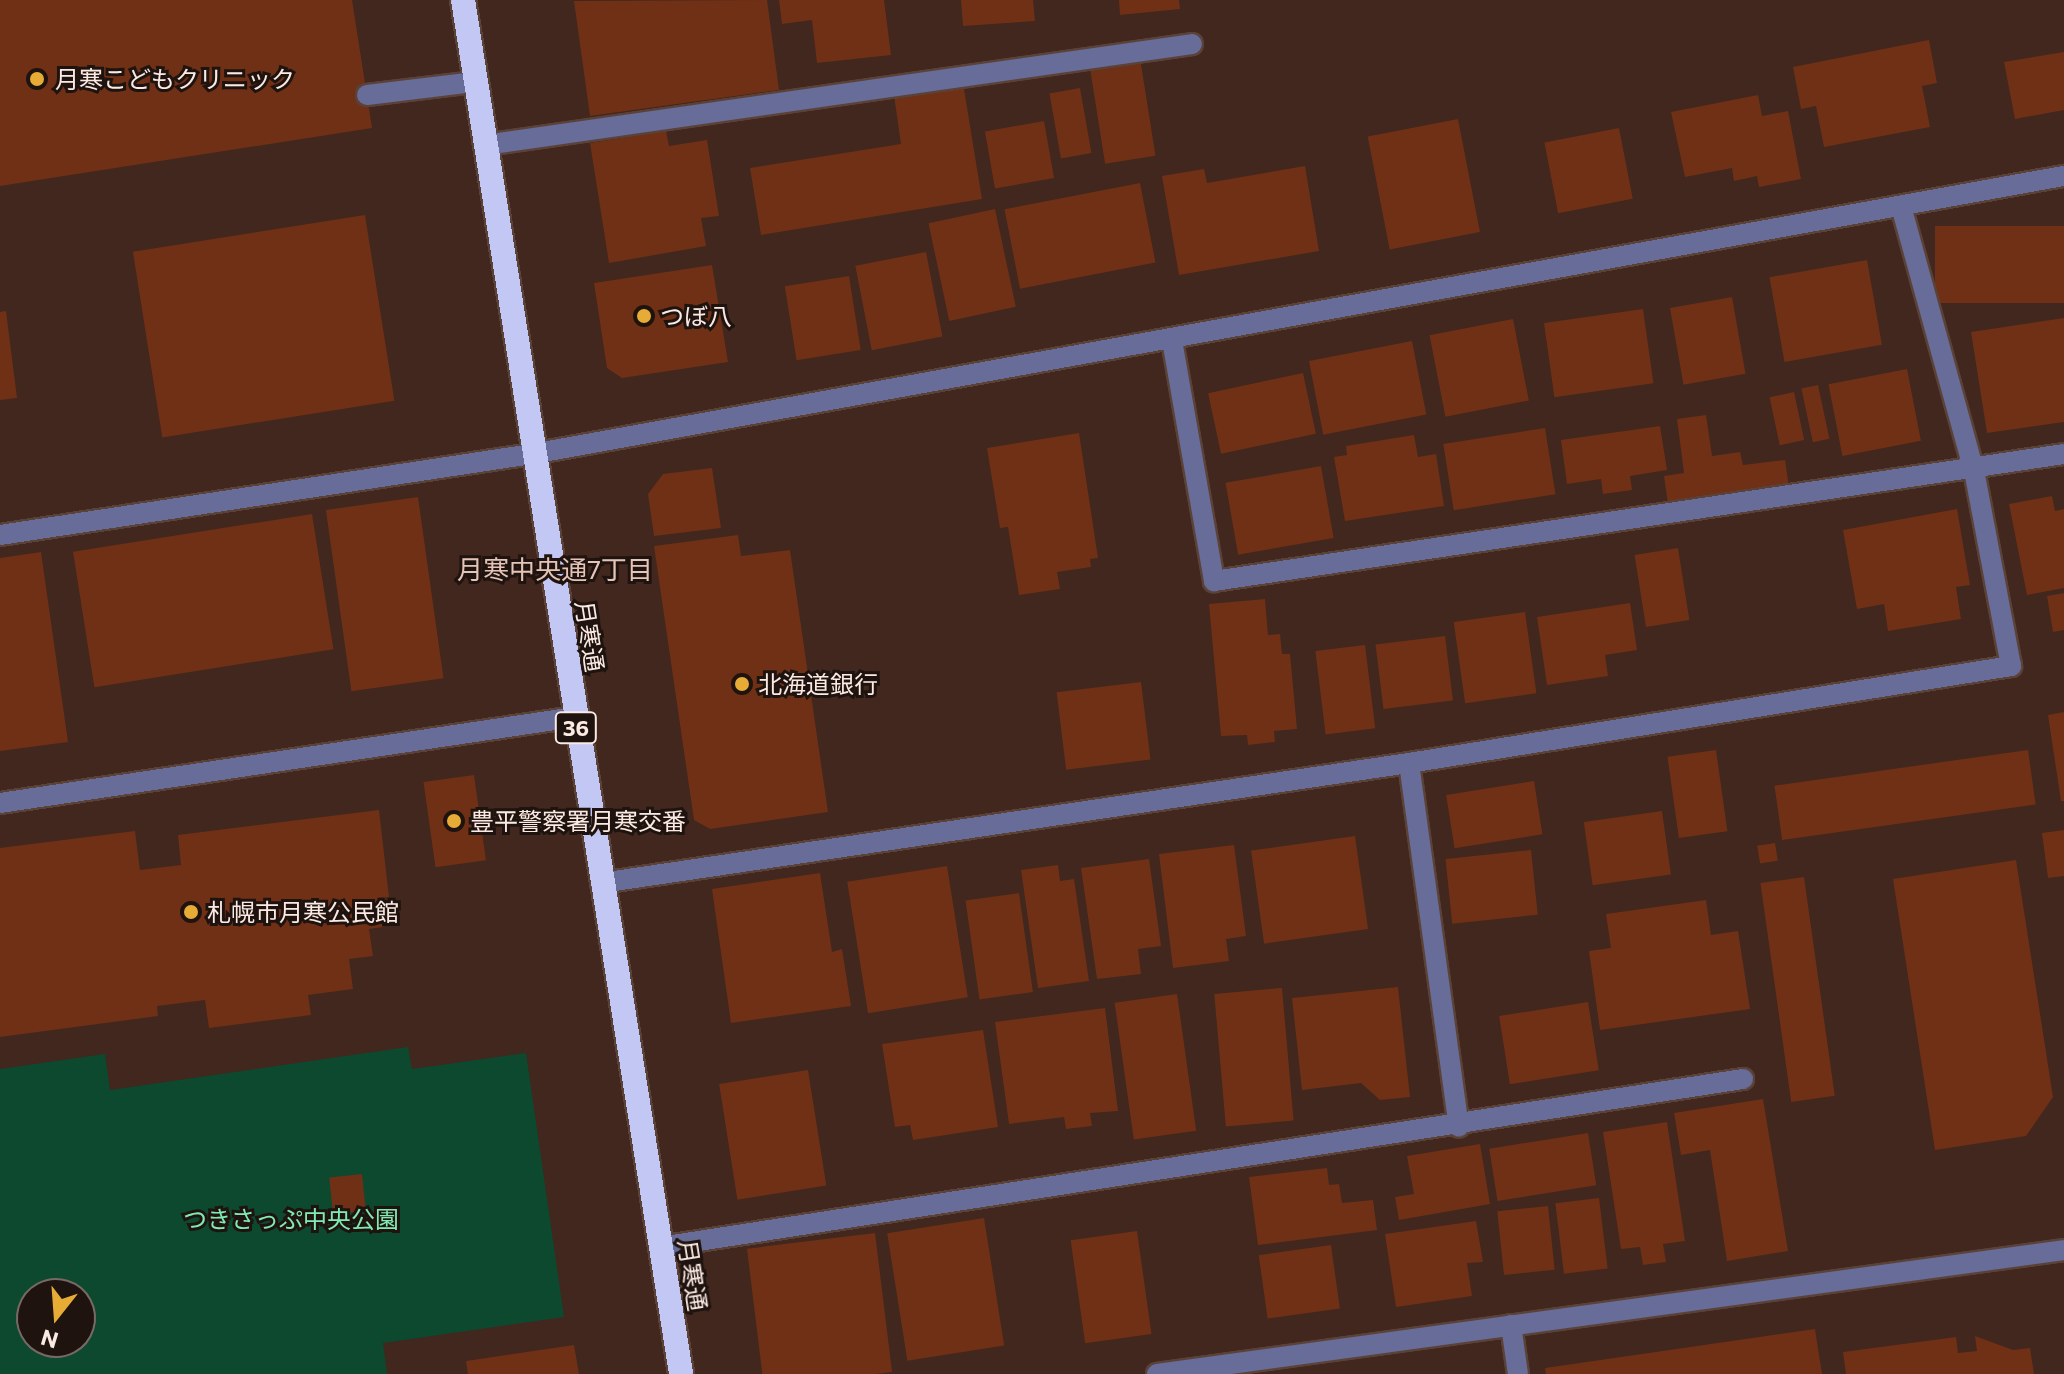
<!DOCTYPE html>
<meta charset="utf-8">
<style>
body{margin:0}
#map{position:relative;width:2064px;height:1374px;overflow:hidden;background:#41271d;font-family:Commissioner,"Noto Sans JP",sans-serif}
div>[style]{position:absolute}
.green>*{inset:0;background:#0d492f}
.building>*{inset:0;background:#6f3016;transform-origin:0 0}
.roads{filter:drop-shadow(2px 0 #5b4239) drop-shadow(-2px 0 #5b4239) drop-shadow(0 2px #5b4239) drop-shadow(0 -2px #5b4239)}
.lane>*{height:20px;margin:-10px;padding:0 10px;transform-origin:10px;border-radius:10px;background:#686c99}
.street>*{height:20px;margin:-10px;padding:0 10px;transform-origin:10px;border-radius:10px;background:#686c99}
.highway>*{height:24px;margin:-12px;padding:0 12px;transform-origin:12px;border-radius:12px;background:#c2c7f4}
.dots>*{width:22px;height:22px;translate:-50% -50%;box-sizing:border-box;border:4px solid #1f130f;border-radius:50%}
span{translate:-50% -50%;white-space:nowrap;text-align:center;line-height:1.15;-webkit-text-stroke:6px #1f130f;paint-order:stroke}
.shield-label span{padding:2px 6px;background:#1f130f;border:2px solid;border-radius:6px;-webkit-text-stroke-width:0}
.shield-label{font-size:22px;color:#fbeae3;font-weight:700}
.poi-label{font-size:24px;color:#fbeae3}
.left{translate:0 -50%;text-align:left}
.street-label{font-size:24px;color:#fbeae3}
.park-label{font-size:24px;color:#80eab3}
.neighbourhood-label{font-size:26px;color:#e5c4b7}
.north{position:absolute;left:16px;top:1278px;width:80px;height:80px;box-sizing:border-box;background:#1f130f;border:2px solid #776964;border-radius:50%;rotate:197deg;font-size:22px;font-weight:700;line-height:32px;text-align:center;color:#fbeae3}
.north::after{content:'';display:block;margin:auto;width:28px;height:36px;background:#e6ac36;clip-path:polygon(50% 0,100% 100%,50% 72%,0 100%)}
</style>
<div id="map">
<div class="green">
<i style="clip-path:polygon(evenodd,408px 1047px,412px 1069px,526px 1053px,564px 1317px,383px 1343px,387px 1374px,0 1374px,0 1069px,105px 1054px,110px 1090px,408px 1047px,32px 1294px,80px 1294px,80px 1342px,32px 1342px,32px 1294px)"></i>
</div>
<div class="building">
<i style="clip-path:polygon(0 0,352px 0,372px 128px,0 186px)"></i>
<i style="clip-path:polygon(767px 0,779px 90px,590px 116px,574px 1px)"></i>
<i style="clip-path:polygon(779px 0,884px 0,891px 55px,817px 63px,812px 20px,782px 24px)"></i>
<i style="clip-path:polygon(961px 0,1033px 0,1035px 21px,963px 26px)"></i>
<i style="clip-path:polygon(1119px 0,1179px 0,1180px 9px,1120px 15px)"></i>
<i style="clip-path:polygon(1929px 40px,1937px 83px,1922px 86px,1930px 127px,1824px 147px,1816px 106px,1801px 109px,1793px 67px)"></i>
<i style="clip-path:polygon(2064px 52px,2064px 110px,2015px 119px,2004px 62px)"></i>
<i style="left:1140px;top:58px;width:99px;height:51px;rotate:81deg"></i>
<i style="clip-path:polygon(963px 83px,982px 199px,761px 235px,750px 168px,901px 144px,894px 95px)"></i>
<i style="left:1080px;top:88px;width:66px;height:31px;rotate:80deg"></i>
<i style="clip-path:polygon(1758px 95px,1762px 116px,1788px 111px,1801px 179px,1759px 187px,1757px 176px,1734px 181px,1732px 168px,1685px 177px,1671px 112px)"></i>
<i style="left:1458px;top:119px;width:115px;height:92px;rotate:79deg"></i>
<i style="left:1044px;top:121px;width:58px;height:60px;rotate:80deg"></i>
<i style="left:1619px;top:128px;width:72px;height:76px;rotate:79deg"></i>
<i style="clip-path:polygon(666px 131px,669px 146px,707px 140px,719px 216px,701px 218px,706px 246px,609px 263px,590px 143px)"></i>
<i style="clip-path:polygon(1305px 166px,1319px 251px,1179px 275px,1162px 176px,1204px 169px,1207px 183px)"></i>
<i style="left:1140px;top:183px;width:81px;height:138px;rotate:79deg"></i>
<i style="left:995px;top:209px;width:100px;height:68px;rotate:78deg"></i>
<i style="left:365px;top:215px;width:188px;height:235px;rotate:81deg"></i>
<i style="left:2064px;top:226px;width:77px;height:129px;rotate:90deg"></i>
<i style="left:926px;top:252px;width:86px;height:72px;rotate:79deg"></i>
<i style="left:1867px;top:260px;width:86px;height:99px;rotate:80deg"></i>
<i style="clip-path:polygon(712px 265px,728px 362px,622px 378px,607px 368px,594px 283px)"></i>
<i style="left:849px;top:276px;width:75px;height:65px;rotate:81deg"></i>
<i style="left:1732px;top:297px;width:78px;height:63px;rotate:80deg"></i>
<i style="left:1643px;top:309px;width:75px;height:100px;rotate:82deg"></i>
<i style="clip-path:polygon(6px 311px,17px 398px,0 400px,0 312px)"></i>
<i style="clip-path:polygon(2064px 318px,2064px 422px,1987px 433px,1971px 332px)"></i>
<i style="left:1513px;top:319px;width:83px;height:85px;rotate:79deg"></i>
<i style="left:1412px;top:341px;width:75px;height:105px;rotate:79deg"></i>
<i style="left:1907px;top:369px;width:73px;height:80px;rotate:79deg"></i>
<i style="left:1303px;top:373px;width:62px;height:97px;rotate:78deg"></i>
<i style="left:1818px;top:385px;width:55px;height:17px;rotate:78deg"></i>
<i style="left:1794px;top:392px;width:49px;height:25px;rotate:78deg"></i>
<i style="clip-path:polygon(1706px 415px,1712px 456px,1740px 452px,1743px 465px,1785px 460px,1789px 487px,1668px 504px,1664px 476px,1684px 473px,1677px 419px)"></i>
<i style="clip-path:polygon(1660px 426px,1667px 470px,1630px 476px,1632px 490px,1603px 494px,1601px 479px,1567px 484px,1561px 440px)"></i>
<i style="left:1545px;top:428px;width:67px;height:103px;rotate:81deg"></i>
<i style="clip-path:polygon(1079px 433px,1098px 558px,1090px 559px,1091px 567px,1057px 572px,1060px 589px,1019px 595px,1008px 527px,1000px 528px,987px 448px)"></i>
<i style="clip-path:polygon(1414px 435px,1418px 457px,1436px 454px,1444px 506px,1345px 521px,1334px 457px,1347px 455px,1346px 446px)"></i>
<i style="left:1321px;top:466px;width:73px;height:97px;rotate:80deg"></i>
<i style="clip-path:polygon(712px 468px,721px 528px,654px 536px,648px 494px,663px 474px)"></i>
<i style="clip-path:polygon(2052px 496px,2055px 511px,2064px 509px,2064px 588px,2027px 595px,2009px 504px)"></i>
<i style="left:418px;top:497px;width:183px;height:93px;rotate:82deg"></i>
<i style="clip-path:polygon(1957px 509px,1970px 585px,1956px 587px,1961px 619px,1888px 631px,1884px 604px,1857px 609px,1843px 530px)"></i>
<i style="left:312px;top:514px;width:137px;height:242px;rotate:81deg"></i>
<i style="clip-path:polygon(738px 535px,741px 556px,790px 550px,828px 812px,710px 829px,694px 820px,654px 546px)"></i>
<i style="left:1678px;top:548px;width:73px;height:44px;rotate:81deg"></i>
<i style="clip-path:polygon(41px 552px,68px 742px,0 751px,0 558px)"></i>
<i style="clip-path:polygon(2064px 593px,2064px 630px,2053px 632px,2047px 596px)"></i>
<i style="clip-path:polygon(1265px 599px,1268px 635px,1280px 634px,1282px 654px,1290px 654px,1297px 729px,1274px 731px,1275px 742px,1248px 745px,1247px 735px,1221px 736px,1209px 604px)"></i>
<i style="clip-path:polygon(1630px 603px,1637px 650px,1605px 655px,1608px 676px,1547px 685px,1537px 617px)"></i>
<i style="left:1525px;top:612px;width:82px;height:72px;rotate:82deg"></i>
<i style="left:1445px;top:636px;width:65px;height:70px;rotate:83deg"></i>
<i style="left:1365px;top:645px;width:84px;height:50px;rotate:83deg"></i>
<i style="left:1141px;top:682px;width:78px;height:85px;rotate:83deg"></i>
<i style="clip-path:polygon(2064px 712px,2064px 801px,2061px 801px,2048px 715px)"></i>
<i style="left:1716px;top:750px;width:82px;height:49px;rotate:82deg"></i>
<i style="left:2028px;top:750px;width:55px;height:256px;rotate:82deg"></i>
<i style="left:474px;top:775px;width:86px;height:51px;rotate:82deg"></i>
<i style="left:1534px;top:781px;width:54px;height:89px;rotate:81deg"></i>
<i style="clip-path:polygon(379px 810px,389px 897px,379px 898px,383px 927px,369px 929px,373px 956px,349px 959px,353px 989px,308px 995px,311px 1015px,209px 1028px,205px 1000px,157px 1006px,158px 1016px,0 1037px,0 848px,135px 831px,140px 870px,181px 865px,178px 835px)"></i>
<i style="left:1662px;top:811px;width:64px;height:79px;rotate:82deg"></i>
<i style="clip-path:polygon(2064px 830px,2064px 876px,2048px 878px,2042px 833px)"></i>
<i style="left:1355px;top:836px;width:94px;height:105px;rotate:82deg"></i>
<i style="left:1775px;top:843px;width:18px;height:18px;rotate:81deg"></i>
<i style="clip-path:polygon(1234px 845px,1246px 936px,1226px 939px,1229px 961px,1173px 968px,1159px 854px)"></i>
<i style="left:1531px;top:850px;width:65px;height:86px;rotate:84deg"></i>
<i style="clip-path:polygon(1149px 859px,1161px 946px,1138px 949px,1141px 974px,1097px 979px,1081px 868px)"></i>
<i style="clip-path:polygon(2016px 860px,2053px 1097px,2026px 1136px,1935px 1150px,1893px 879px)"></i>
<i style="clip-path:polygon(1058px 865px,1060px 881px,1074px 879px,1089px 981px,1038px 988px,1021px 870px)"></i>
<i style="left:947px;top:866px;width:133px;height:101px;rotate:81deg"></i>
<i style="clip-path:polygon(820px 873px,832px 952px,842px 949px,851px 1006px,731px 1023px,712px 889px)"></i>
<i style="left:1804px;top:877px;width:221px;height:44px;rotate:82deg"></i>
<i style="left:1019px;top:893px;width:100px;height:54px;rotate:82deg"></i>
<i style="clip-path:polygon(1706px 900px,1711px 935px,1738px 931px,1750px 1009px,1600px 1030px,1589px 951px,1611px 948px,1606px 914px)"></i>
<i style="clip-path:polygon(1398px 987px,1410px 1097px,1380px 1100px,1361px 1083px,1302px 1090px,1292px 998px)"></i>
<i style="left:1282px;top:988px;width:133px;height:68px;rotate:85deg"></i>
<i style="left:1177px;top:994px;width:138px;height:63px;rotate:82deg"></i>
<i style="left:1588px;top:1002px;width:69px;height:90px;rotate:81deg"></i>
<i style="clip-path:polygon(1105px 1008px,1118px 1111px,1090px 1113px,1092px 1126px,1066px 1129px,1064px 1117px,1009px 1124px,995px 1022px)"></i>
<i style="clip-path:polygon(983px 1030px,998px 1127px,913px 1140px,910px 1125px,895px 1127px,882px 1044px)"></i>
<i style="left:808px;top:1070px;width:117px;height:90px;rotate:81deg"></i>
<i style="clip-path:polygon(1763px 1099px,1788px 1251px,1727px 1261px,1710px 1150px,1681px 1155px,1674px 1113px)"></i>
<i style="clip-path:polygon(1667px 1122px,1685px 1241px,1663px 1244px,1666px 1262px,1643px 1265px,1640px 1247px,1621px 1249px,1603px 1132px)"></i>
<i style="left:1588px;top:1133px;width:53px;height:100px;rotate:81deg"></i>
<i style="clip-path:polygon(1480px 1144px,1490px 1204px,1399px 1220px,1395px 1197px,1414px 1194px,1407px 1156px)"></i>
<i style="clip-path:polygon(1327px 1168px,1329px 1185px,1339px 1184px,1342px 1203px,1373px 1200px,1377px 1230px,1258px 1245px,1249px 1177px)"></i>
<i style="left:362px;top:1174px;width:37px;height:33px;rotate:84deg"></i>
<i style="left:1599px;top:1198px;width:71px;height:44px;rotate:83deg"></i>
<i style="left:1548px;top:1206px;width:64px;height:51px;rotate:84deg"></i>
<i style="left:984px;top:1218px;width:129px;height:98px;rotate:81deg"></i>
<i style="clip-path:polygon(1476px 1221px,1483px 1262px,1467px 1263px,1472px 1296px,1396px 1307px,1385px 1234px)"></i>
<i style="left:1137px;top:1231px;width:104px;height:67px;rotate:82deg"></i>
<i style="left:875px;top:1233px;width:140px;height:129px;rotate:83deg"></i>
<i style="left:1331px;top:1245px;width:64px;height:73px;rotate:82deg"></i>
<i style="clip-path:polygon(1815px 1329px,1822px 1374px,1546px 1374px,1545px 1368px)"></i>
<i style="clip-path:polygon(1975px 1336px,2013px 1350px,2030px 1348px,2034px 1374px,1846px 1374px,1843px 1352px,1956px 1337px,1958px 1353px,1977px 1351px)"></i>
<i style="clip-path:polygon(574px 1345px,579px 1374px,468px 1374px,466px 1361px)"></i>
</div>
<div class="roads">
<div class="lane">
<i style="left:367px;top:95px;width:109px;rotate:-6.9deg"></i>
</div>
<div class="street">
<i style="left:485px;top:145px;width:714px;rotate:-8.13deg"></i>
<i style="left:1172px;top:340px;width:245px;rotate:80.1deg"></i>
<i style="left:1214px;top:581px;width:859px;rotate:-8.5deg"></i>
<i style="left:0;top:535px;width:538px;rotate:-8.66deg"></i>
<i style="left:532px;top:454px;width:1557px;rotate:-10.29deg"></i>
<i style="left:1409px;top:763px;width:367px;rotate:82.2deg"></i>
<i style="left:0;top:803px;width:581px;rotate:-8.51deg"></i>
<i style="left:601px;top:883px;width:817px;rotate:-8.45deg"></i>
<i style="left:1409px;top:763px;width:610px;rotate:-9.15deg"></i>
<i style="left:2011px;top:666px;width:198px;rotate:-100.7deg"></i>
<i style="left:1974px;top:471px;width:271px;rotate:-105.4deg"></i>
<i style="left:660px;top:1247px;width:1096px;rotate:-8.82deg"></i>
<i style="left:1511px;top:1325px;width:49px;rotate:81.9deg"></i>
<i style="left:1157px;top:1374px;width:915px;rotate:-7.78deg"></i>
</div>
<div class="highway">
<i style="left:463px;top:0;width:1391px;rotate:80.98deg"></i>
</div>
</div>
<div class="dots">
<i style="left:37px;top:79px;background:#e6ac36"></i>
<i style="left:644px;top:316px;background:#e6ac36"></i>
<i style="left:742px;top:684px;background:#e6ac36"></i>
<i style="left:454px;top:821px;background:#e6ac36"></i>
<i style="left:191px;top:912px;background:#e6ac36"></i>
</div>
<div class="shield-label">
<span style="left:576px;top:728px">36</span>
</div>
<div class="poi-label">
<span class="left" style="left:55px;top:79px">月寒こどもクリニック</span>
<span class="left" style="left:660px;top:316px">つぼ八</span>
<span class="left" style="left:758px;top:684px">北海道銀行</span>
<span class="left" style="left:470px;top:821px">豊平警察署月寒交番</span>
<span class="left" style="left:207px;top:912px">札幌市月寒公民館</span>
</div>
<div class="street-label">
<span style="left:590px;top:636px;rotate:81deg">月寒通</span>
<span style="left:693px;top:1275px;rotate:81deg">月寒通</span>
</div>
<div class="park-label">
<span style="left:291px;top:1219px">つきさっぷ中央公園</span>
</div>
<div class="neighbourhood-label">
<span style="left:555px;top:569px">月寒中央通7丁目</span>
</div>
<div class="north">N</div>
</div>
